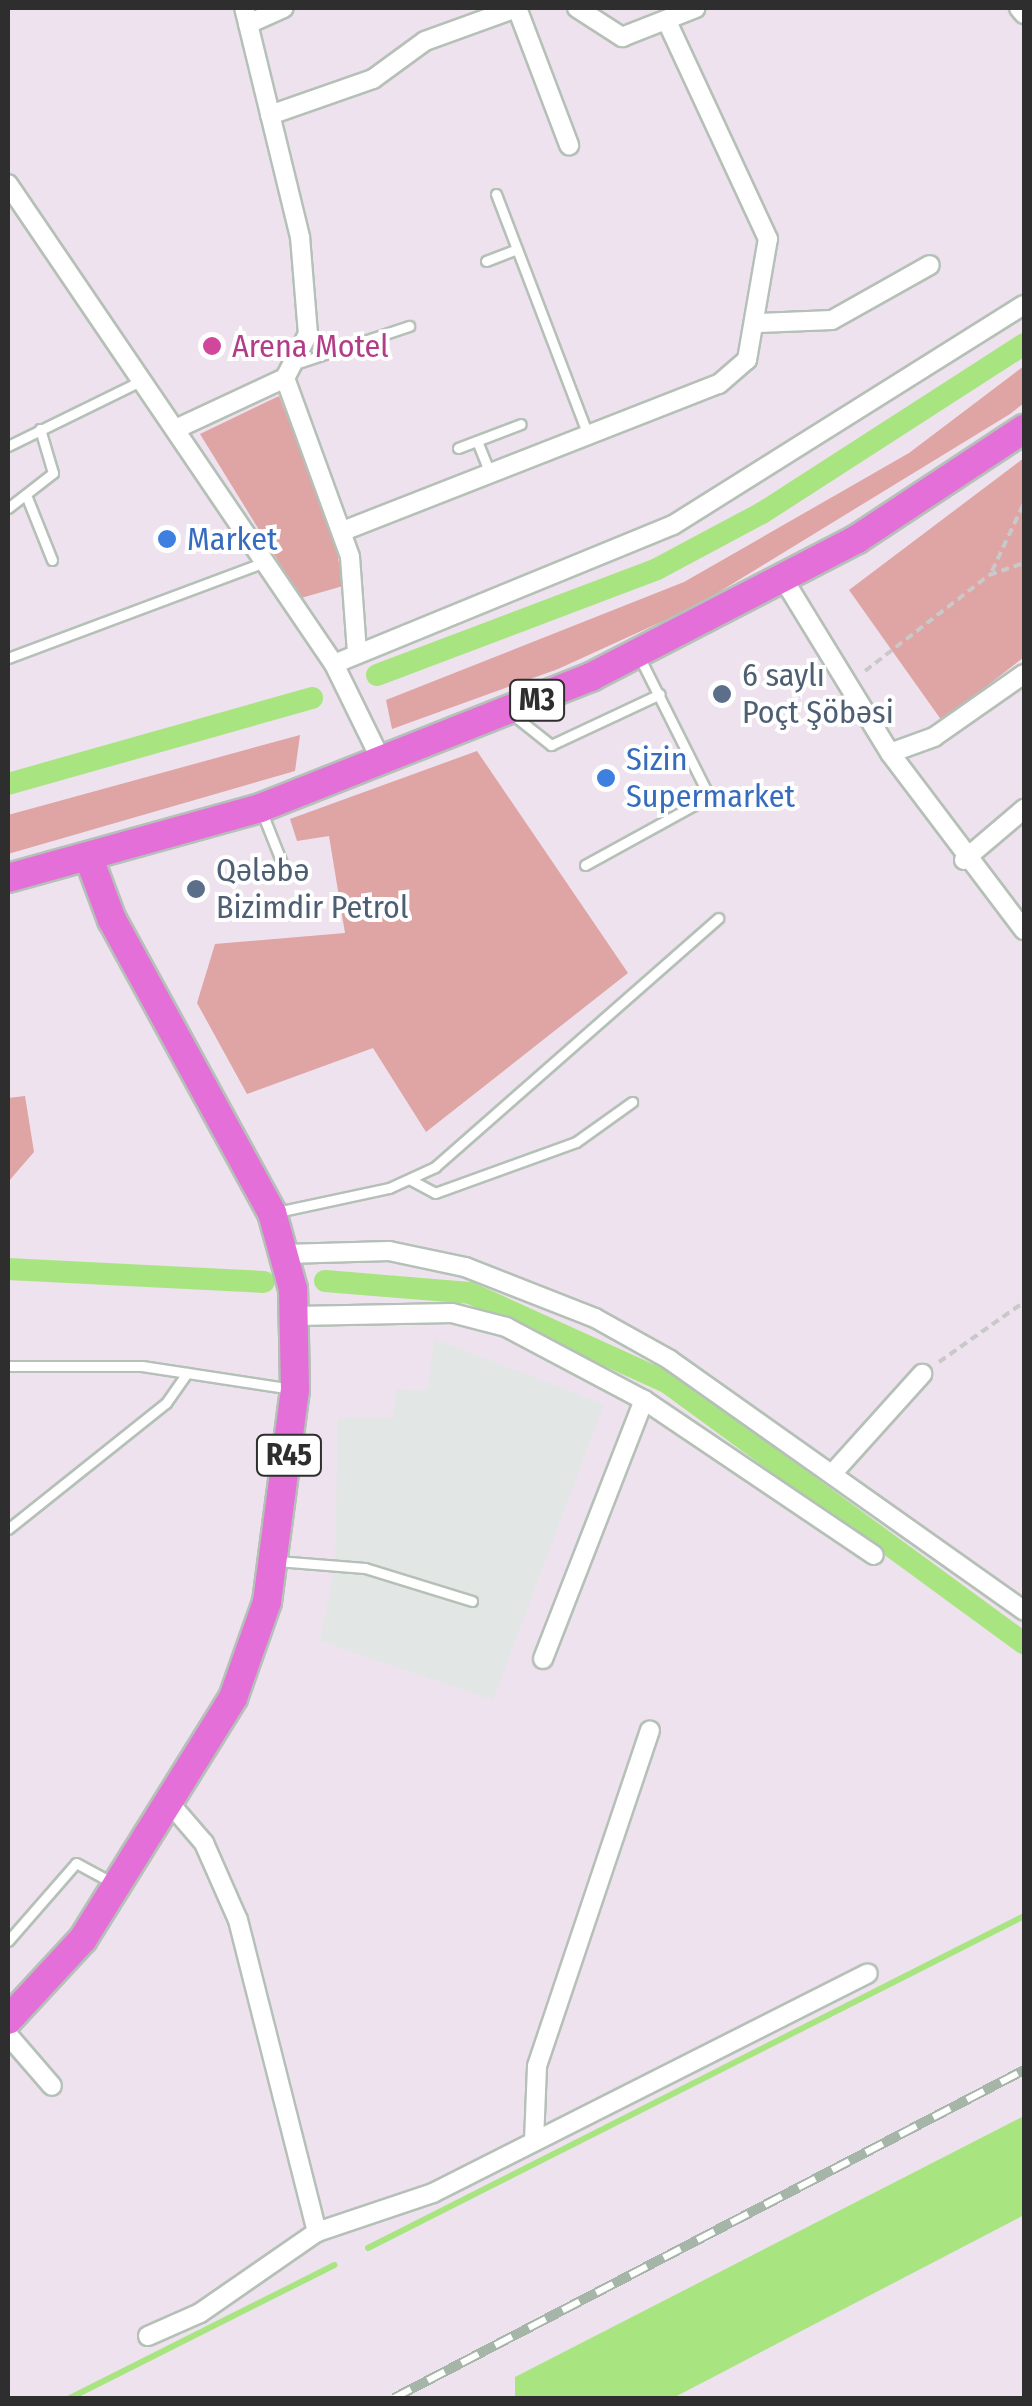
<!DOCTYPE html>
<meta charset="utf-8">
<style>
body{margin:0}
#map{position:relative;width:1032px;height:2406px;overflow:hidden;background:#ede2ee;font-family:"Fira Sans Condensed",sans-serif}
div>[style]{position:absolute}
.industrial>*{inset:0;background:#e2e7e5}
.green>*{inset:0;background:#dfa4a4}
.water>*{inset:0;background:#a8e580}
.stream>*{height:6px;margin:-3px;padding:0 3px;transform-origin:3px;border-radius:3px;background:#a8e580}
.canal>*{height:22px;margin:-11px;padding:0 11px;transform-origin:11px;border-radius:11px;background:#a8e580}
.path>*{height:4px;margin-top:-2px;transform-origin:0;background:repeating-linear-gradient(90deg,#c9c9c9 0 8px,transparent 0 13px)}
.roads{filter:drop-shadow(2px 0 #b5c0b7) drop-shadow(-2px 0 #b5c0b7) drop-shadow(0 2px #b5c0b7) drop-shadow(0 -2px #b5c0b7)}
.lane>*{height:9px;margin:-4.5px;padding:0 4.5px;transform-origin:4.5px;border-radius:4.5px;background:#fff}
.street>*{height:18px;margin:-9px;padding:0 9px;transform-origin:9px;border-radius:9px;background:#fff}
.primary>*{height:28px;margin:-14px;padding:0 14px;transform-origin:14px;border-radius:14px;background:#e56fd9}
.rail>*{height:10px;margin-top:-5px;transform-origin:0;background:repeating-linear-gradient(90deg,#fff 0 19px,#a5b6a8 0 38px);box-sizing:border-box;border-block:2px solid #a5b6a8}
.dots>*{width:28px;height:28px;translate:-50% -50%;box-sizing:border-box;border:5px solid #fff;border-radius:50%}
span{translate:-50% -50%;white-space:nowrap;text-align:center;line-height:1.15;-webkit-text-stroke:8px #fff;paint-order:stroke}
.shield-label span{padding:2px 8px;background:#fff;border:2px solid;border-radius:8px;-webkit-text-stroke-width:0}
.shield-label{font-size:30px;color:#2e2e2e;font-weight:700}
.hotel-label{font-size:32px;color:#b23c85}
.left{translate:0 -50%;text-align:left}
.shop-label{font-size:32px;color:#366cbe}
.service-label{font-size:32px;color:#4e5e75}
.frame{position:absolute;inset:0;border:10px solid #2e2e2e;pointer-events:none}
</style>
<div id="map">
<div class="industrial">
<i style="clip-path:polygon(434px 1339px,604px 1404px,493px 1700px,320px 1641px,335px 1566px,338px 1417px,393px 1418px,397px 1389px,428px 1390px)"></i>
</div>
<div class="green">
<i style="clip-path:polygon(1024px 366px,1024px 403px,1010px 414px,696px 606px,558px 669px,392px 729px,386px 700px,684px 582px,909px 453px)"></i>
<i style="clip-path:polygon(279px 396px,334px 534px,343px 586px,301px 598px,200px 434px)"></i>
<i style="clip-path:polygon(1024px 458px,1024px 657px,942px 721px,849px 590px)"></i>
<i style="clip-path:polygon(300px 735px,295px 771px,8px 854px,8px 815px)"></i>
<i style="clip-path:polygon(477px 751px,628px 973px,426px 1132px,373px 1048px,247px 1094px,197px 1003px,215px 944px,345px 933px,329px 836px,297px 841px,290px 819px)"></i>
<i style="clip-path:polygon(25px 1096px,34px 1152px,8px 1182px,8px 1098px)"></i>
</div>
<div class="water">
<i style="clip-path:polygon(1024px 2116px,1024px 2215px,673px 2398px,515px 2398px,515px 2377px)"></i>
</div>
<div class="stream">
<i style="left:368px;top:2248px;width:735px;rotate:-26.84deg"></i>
<i style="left:70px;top:2398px;width:296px;rotate:-26.7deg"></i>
</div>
<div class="canal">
<i style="left:377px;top:675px;width:299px;rotate:-20.7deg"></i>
<i style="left:657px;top:569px;width:119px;rotate:-28.1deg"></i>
<i style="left:762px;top:513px;width:312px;rotate:-32.8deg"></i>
<i style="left:8px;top:784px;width:316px;rotate:-15.8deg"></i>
<i style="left:8px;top:1269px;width:256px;rotate:2.9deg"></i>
<i style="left:325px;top:1281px;width:145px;rotate:4.7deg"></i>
<i style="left:470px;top:1293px;width:217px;rotate:24.4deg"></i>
<i style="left:668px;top:1383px;width:441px;rotate:36.2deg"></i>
</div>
<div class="path">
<i style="left:992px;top:571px;width:75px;rotate:-64.8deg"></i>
<i style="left:865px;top:671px;width:157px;rotate:-37.7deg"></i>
<i style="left:989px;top:575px;width:37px;rotate:-19deg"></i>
<i style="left:939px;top:1362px;width:104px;rotate:-35.2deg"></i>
</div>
<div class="roads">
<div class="lane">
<i style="left:496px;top:194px;width:258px;rotate:69.1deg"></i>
<i style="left:486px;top:261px;width:33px;rotate:-21deg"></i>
<i style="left:301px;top:362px;width:114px;rotate:-18.4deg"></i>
<i style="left:477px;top:441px;width:35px;rotate:68deg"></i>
<i style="left:8px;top:446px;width:150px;rotate:-26.1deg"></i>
<i style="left:458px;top:448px;width:67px;rotate:-20.9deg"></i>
<i style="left:26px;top:495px;width:70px;rotate:68.2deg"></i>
<i style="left:8px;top:508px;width:57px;rotate:-37.9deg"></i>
<i style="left:53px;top:473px;width:46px;rotate:-106.5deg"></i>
<i style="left:8px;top:658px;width:274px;rotate:-20.5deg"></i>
<i style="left:512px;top:714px;width:50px;rotate:38.5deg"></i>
<i style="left:551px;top:745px;width:120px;rotate:-25.1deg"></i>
<i style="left:261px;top:810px;width:57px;rotate:68.4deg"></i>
<i style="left:585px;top:865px;width:129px;rotate:-28.8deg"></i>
<i style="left:698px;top:803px;width:15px;rotate:-58deg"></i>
<i style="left:706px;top:790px;width:148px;rotate:-116.6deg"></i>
<i style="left:411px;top:1180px;width:27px;rotate:28deg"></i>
<i style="left:435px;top:1193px;width:150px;rotate:-19.9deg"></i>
<i style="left:576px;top:1142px;width:69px;rotate:-35.5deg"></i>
<i style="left:277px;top:1212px;width:115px;rotate:-12.1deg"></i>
<i style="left:389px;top:1188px;width:51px;rotate:-24.5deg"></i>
<i style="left:435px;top:1167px;width:377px;rotate:-41.3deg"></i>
<i style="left:8px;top:1366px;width:134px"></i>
<i style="left:142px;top:1366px;width:152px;rotate:8.7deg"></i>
<i style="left:8px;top:1529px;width:202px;rotate:-38.6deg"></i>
<i style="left:166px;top:1403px;width:37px;rotate:-55deg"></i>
<i style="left:277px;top:1561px;width:88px;rotate:4.5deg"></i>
<i style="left:365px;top:1568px;width:112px;rotate:17.1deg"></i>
<i style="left:8px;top:1941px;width:103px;rotate:-48.9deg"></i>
<i style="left:76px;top:1863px;width:42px;rotate:28.4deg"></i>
</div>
<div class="street">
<i style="left:517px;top:8px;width:147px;rotate:69.2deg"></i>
<i style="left:577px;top:8px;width:54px;rotate:32.8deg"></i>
<i style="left:622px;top:37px;width:79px;rotate:-21.4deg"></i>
<i style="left:1019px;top:8px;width:8px;rotate:50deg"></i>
<i style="left:248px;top:24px;width:39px;rotate:-24deg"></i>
<i style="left:270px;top:115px;width:109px;rotate:-19.3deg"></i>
<i style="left:373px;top:79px;width:64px;rotate:-36.2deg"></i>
<i style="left:425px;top:41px;width:97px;rotate:-19.9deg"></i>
<i style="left:8px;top:184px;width:580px;rotate:55.82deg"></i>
<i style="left:334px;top:664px;width:111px;rotate:63.9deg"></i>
<i style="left:759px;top:323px;width:73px;rotate:-2.4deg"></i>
<i style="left:832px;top:320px;width:112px;rotate:-29.3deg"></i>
<i style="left:285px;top:378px;width:190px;rotate:70deg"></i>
<i style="left:350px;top:557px;width:95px;rotate:85.8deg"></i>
<i style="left:180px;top:427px;width:116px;rotate:-25deg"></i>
<i style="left:285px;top:378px;width:50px;rotate:-62.4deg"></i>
<i style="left:308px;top:334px;width:97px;rotate:-94.7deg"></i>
<i style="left:300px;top:237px;width:236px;rotate:-103.7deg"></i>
<i style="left:343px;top:531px;width:404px;rotate:-21.4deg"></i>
<i style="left:719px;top:384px;width:37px;rotate:-41deg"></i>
<i style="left:747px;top:360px;width:123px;rotate:-80.2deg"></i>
<i style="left:768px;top:239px;width:237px;rotate:-114.9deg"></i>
<i style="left:784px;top:580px;width:203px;rotate:58.5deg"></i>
<i style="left:890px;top:753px;width:47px;rotate:-20deg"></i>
<i style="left:934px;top:737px;width:110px;rotate:-35deg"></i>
<i style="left:334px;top:664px;width:366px;rotate:-22.3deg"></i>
<i style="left:673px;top:525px;width:414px;rotate:-32.1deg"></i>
<i style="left:890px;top:753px;width:222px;rotate:52.9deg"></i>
<i style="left:964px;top:860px;width:79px;rotate:-40.4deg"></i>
<i style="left:285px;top:1254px;width:104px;rotate:-1.7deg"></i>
<i style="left:389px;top:1251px;width:78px;rotate:11.9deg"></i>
<i style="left:465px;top:1267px;width:140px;rotate:21.4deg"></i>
<i style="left:595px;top:1318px;width:86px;rotate:29.2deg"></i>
<i style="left:670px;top:1360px;width:434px;rotate:35.3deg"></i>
<i style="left:296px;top:1316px;width:156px;rotate:-1.1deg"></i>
<i style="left:452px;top:1313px;width:56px;rotate:14.5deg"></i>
<i style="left:506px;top:1327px;width:156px;rotate:27.9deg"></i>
<i style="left:644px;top:1400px;width:277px;rotate:34deg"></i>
<i style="left:832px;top:1474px;width:135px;rotate:-48deg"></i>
<i style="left:543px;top:1659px;width:278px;rotate:-68.7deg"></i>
<i style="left:173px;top:1807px;width:48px;rotate:49.3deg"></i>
<i style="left:204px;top:1843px;width:84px;rotate:66.2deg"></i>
<i style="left:238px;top:1920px;width:322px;rotate:75.8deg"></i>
<i style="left:8px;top:2035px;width:67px;rotate:49.2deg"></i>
<i style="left:534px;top:2141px;width:75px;rotate:-87.7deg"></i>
<i style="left:537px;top:2066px;width:354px;rotate:-71.4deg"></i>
<i style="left:148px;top:2336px;width:57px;rotate:-23.9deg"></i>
<i style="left:200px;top:2313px;width:142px;rotate:-34.7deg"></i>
<i style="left:317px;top:2232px;width:122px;rotate:-18.6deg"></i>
<i style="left:433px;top:2193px;width:487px;rotate:-26.8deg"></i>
</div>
<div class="primary">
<i style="left:8px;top:878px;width:262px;rotate:-15.5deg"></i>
<i style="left:260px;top:808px;width:356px;rotate:-21.6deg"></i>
<i style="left:591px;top:677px;width:300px;rotate:-27.4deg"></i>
<i style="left:857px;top:539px;width:200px;rotate:-33.4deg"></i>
<i style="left:8px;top:2020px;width:110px;rotate:-47.2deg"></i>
<i style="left:83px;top:1939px;width:284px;rotate:-58.1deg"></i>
<i style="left:233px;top:1698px;width:102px;rotate:-70.5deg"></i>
<i style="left:267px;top:1602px;width:214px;rotate:-82.5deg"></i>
<i style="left:295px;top:1390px;width:101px;rotate:-91.1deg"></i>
<i style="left:293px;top:1289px;width:79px;rotate:-105.4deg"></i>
<i style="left:272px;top:1213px;width:334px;rotate:-118.6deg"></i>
<i style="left:112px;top:920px;width:66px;rotate:-110.4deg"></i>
</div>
</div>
<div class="rail">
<i style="left:394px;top:2398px;width:710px;rotate:-27.5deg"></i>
</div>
<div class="dots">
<i style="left:212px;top:346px;background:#d1479c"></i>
<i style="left:167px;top:539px;background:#3f7fe0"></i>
<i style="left:722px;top:694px;background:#5c6f8a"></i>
<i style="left:606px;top:778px;background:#3f7fe0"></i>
<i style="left:196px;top:889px;background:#5c6f8a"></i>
</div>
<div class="shield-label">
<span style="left:537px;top:700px">M3</span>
<span style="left:289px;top:1455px">R45</span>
</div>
<div class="hotel-label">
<span class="left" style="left:232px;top:346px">Arena Motel</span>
</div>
<div class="shop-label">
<span class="left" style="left:187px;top:539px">Market</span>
<span class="left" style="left:626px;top:778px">Sizin<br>Supermarket</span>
</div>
<div class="service-label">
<span class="left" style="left:742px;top:694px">6 saylı<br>Poçt Şöbəsi</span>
<span class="left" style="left:216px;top:889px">Qələbə<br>Bizimdir Petrol</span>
</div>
<div class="frame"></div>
</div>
